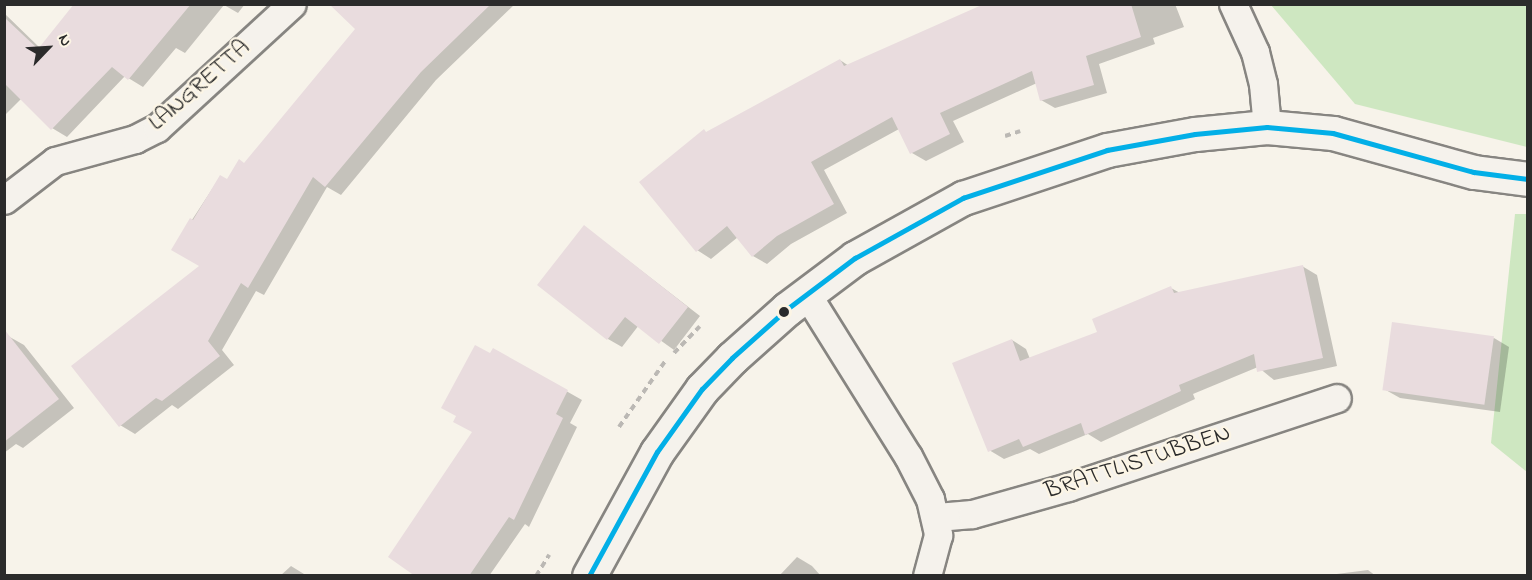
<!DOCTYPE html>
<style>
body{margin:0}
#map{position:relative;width:1532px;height:580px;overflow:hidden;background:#f7f3ea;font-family:"Indie Flower",sans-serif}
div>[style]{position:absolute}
.green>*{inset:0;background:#cee7c1}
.shadow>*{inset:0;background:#0003}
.building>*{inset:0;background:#e9dcde;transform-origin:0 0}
.path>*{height:4px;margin-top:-2px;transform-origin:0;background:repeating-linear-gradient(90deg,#bbb8b4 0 6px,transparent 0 10.5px)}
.roads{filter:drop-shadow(2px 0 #878581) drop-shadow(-2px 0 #878581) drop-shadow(0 2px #878581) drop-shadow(0 -2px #878581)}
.service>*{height:27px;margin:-13.5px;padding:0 13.5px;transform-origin:13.5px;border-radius:13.5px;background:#f5f2ec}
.tertiary>*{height:33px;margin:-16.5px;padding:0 16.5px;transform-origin:16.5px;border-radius:16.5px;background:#f5f2ec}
.bus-1>*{height:4.5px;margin:-2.25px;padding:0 2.25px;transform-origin:2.25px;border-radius:2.25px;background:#02afe7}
.dots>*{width:16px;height:16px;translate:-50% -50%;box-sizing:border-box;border:3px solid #fcf5e5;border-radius:50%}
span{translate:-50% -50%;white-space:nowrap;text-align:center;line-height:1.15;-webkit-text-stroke:4.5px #fcf5e5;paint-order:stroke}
.street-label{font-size:24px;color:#2b2b2b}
.frame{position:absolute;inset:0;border:6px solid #2b2b2b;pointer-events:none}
.north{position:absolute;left:18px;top:18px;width:60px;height:60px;-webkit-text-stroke:4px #fcf5e5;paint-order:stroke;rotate:65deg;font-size:16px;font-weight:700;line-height:24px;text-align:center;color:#2b2b2b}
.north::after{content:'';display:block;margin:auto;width:21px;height:27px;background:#2b2b2b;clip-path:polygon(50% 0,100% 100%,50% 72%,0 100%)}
</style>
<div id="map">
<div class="green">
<i style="clip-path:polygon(1271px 5px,1527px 5px,1527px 147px,1355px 104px)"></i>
<i style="clip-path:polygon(1515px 214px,1528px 214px,1527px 472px,1491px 443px)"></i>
</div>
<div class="shadow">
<i style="clip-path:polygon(76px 4px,245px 4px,238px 13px,224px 5px,185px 53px,176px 48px,143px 87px,125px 76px,67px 137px,52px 128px,22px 98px,4px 116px,4px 13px,40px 48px)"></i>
<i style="clip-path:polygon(339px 4px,515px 4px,436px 80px,341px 195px,327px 187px,264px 295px,256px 291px,222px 350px,234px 365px,178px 409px,172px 405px,135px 434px,120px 425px,202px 266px,173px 249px,220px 177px,228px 181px,245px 165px,357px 29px)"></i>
<i style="clip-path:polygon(1011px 4px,1175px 4px,1184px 27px,1153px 38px,1155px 44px,1099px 64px,1107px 93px,1055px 108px,1041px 100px,1037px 83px,953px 121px,964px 142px,926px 161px,912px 153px,899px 129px,824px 170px,847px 213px,791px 244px,767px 264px,753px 256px,738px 237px,711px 259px,697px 250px,708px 133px,840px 60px,849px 66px)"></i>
<i style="clip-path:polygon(585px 227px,700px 316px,674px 350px,639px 325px,622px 347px,608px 339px)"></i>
<i style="clip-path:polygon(1302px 266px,1317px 275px,1337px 366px,1274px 380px,1258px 367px,1193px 394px,1195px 399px,1101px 442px,1088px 434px,1039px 454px,1030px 449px,1004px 459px,989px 450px,1012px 340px,1026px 349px,1030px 359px,1099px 332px,1171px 288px,1180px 293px)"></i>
<i style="clip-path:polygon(8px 336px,24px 345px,74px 408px,23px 448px,16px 444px,4px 453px,4px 339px)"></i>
<i style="clip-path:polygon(1494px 338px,1509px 347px,1500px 412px,1400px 398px,1384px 389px)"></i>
<i style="clip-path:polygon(494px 350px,582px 400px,570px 423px,577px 427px,529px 527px,525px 524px,489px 576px,459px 576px,473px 432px)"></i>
<i style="clip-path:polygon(797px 557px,812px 566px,821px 576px,779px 576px)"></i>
<i style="clip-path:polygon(291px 566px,304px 574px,305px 576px,280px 576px)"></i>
<i style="clip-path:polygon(1368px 570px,1376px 576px,1321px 576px)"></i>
</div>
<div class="building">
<i style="clip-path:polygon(74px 4px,191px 4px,128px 80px,112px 67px,51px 130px,4px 83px,4px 17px,38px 49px)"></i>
<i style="clip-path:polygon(329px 4px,491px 4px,421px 72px,325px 187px,313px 177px,248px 288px,241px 283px,208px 341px,220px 356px,162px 401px,156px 398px,119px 427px,71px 366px,199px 266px,171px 250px,190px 218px,193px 220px,220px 175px,227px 179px,239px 159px,244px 163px,355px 29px)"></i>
<i style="clip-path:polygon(984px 4px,1131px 4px,1141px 37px,1086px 56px,1094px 85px,1040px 101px,1032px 71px,940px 113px,950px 134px,910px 154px,892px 117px,811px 162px,834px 204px,777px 236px,752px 257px,727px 226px,696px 252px,639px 182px,704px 129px,706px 132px,840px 59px,844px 66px)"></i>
<i style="clip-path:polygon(584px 225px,688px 307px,659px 344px,625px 317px,607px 340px,537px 285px)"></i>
<i style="clip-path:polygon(1303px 265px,1323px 358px,1257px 372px,1254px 354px,1179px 385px,1181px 391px,1085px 435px,1081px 423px,1023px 447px,1019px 439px,988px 452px,952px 363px,1012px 339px,1020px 361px,1097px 332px,1092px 319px,1171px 286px,1174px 293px)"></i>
<i style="left:1392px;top:322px;width:103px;height:69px;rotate:8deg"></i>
<i style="clip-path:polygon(4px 329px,59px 399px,4px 442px)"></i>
<i style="clip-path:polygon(475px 345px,490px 353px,493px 348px,568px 390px,556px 414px,563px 418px,514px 520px,509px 517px,469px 576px,415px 576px,388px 557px,472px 432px,453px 422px,456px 416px,441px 408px)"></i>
</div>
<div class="path">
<i style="left:1005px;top:136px;width:16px;rotate:-18deg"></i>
<i style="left:674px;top:353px;width:37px;rotate:-46deg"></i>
<i style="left:619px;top:427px;width:82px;rotate:-55deg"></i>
<i style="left:536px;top:576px;width:25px;rotate:-58deg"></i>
</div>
<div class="roads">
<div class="service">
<i style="left:1233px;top:4px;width:53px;rotate:65.4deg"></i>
<i style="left:1255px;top:52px;width:33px;rotate:76deg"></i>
<i style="left:1263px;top:84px;width:43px;rotate:84.7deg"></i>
<i style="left:4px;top:200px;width:64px;rotate:-37.4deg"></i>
<i style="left:55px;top:161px;width:83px;rotate:-15.4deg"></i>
<i style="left:135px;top:139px;width:25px;rotate:-27deg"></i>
<i style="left:157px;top:128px;width:183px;rotate:-42.6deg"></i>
<i style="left:806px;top:293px;width:192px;rotate:58deg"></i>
<i style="left:908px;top:456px;width:48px;rotate:62.9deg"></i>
<i style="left:930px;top:499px;width:37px;rotate:77deg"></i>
<i style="left:938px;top:535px;width:42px;rotate:105deg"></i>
<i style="left:937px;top:517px;width:35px;rotate:-5deg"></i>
<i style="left:972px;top:514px;width:100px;rotate:-15.7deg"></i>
<i style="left:1068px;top:487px;width:283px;rotate:-18.3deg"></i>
</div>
<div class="tertiary">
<i style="left:589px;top:576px;width:141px;rotate:-61.3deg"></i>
<i style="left:657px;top:452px;width:77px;rotate:-54.5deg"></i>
<i style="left:702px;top:389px;width:43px;rotate:-45.9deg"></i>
<i style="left:732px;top:358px;width:74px;rotate:-41.7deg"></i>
<i style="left:787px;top:309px;width:85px;rotate:-36.9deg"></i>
<i style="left:855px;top:258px;width:124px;rotate:-29.1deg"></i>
<i style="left:963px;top:198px;width:152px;rotate:-18.4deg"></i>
<i style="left:1107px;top:150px;width:89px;rotate:-10.3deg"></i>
<i style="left:1195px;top:134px;width:72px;rotate:-5.6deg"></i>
<i style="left:1267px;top:127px;width:66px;rotate:5.2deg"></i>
<i style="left:1333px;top:133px;width:146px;rotate:15.5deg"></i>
<i style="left:1474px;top:172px;width:54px;rotate:7.4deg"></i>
</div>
</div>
<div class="bus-1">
<i style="left:589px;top:576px;width:141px;rotate:-61.3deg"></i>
<i style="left:657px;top:452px;width:77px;rotate:-54.5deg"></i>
<i style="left:702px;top:389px;width:43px;rotate:-45.9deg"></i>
<i style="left:732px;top:358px;width:74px;rotate:-41.7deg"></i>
<i style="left:787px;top:309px;width:85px;rotate:-36.9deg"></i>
<i style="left:855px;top:258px;width:124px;rotate:-29.1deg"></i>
<i style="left:963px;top:198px;width:152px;rotate:-18.4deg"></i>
<i style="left:1107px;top:150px;width:89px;rotate:-10.3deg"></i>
<i style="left:1195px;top:134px;width:72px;rotate:-5.6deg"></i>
<i style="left:1267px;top:127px;width:66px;rotate:5.2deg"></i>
<i style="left:1333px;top:133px;width:146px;rotate:15.5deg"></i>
<i style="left:1474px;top:172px;width:54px;rotate:7.4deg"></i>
</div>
<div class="dots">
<i style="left:784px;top:312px;background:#2b2b2b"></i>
</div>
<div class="street-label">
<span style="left:200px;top:86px;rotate:-41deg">LANGRETTA</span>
<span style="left:1138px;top:463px;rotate:-18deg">BRATTLISTUBBEN</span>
</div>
<div class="frame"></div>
<div class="north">N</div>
</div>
